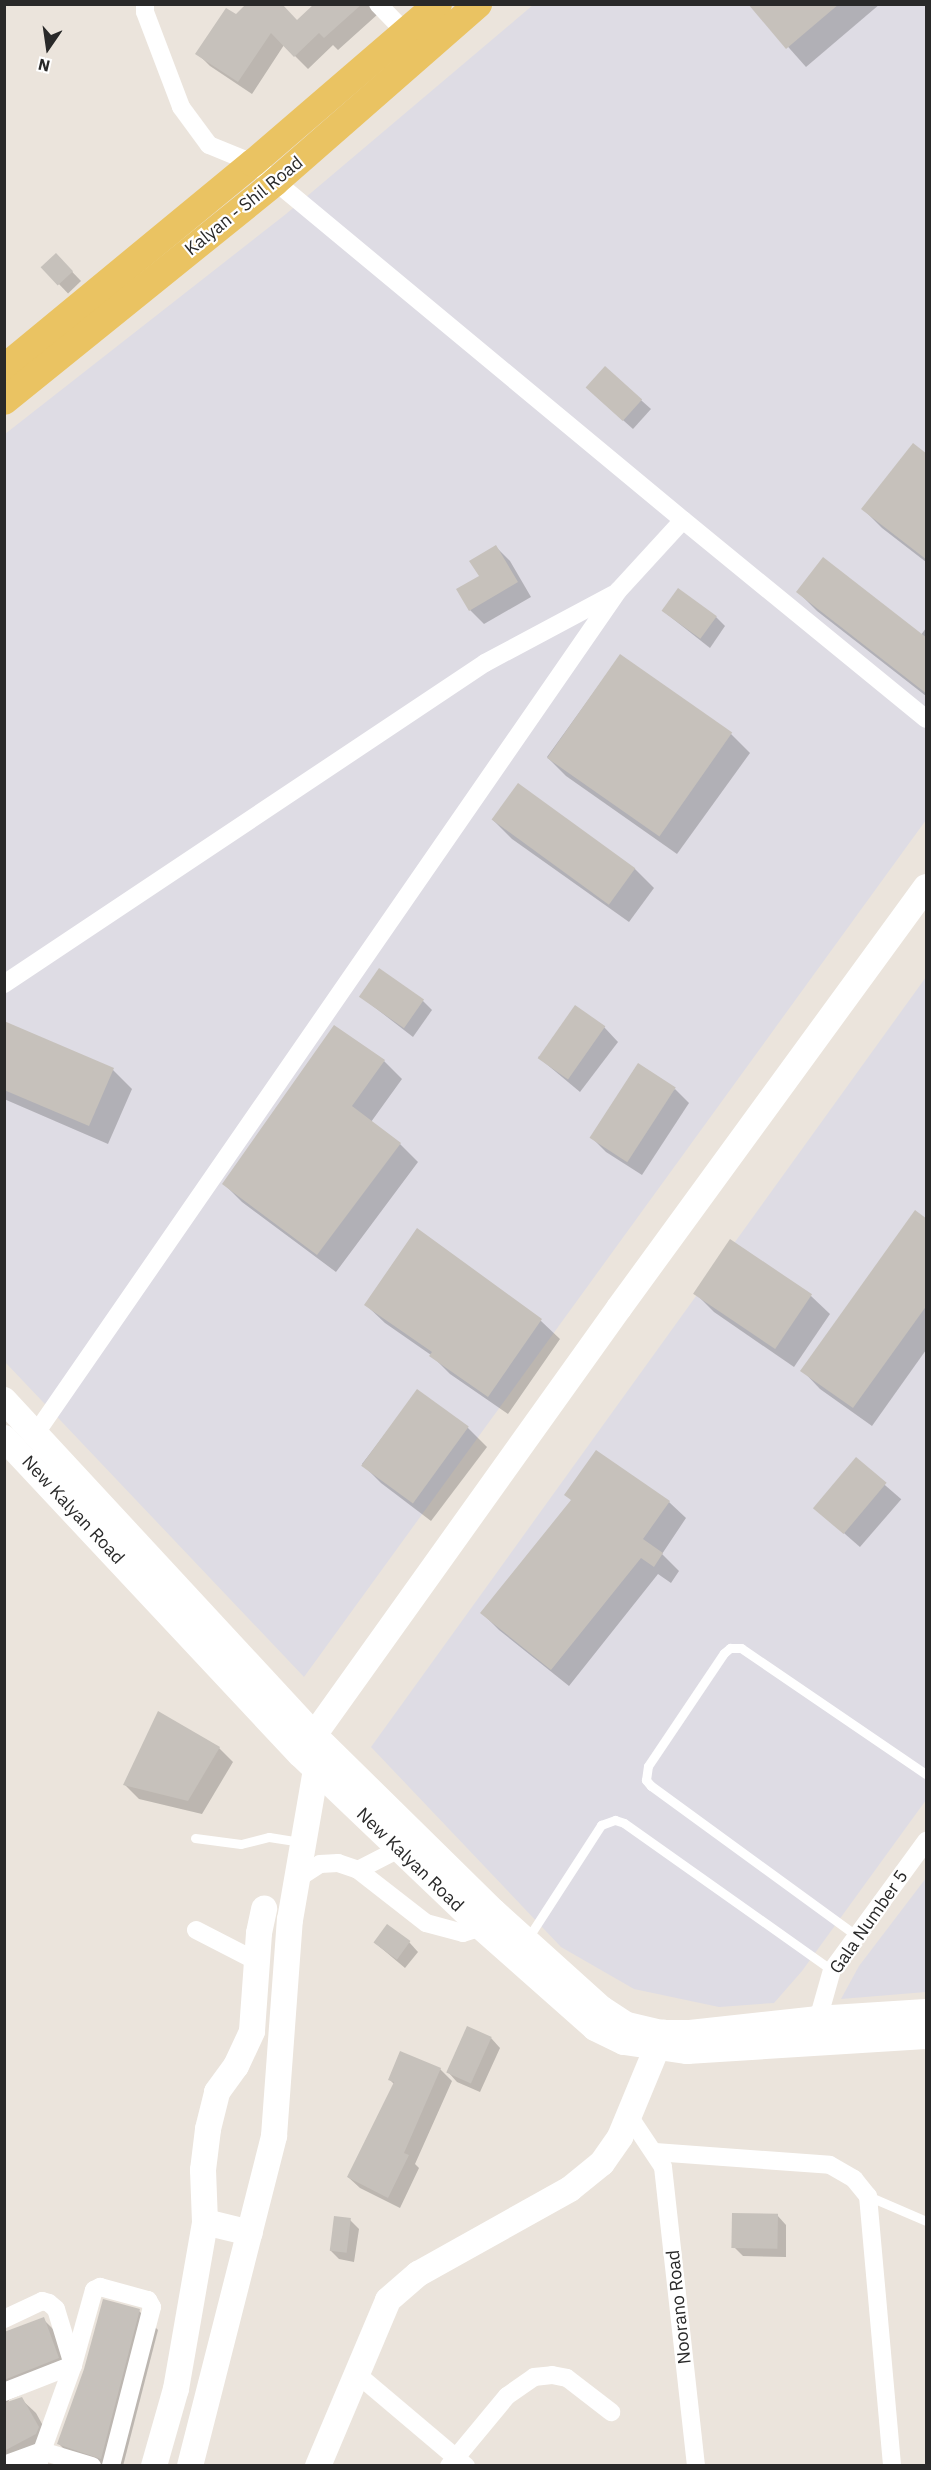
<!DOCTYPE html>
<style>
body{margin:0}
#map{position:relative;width:931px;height:2470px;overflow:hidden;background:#ebe4dc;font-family:"IBM Plex Sans",sans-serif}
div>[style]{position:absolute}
.industrial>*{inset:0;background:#dedce4}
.shadow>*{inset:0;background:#0003;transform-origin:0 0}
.building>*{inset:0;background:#c6c1bb;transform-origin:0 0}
.lane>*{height:9px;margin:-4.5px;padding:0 4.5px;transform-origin:4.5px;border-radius:4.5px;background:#fff}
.street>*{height:18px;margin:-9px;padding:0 9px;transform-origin:9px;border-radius:9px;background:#fff}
.secondary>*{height:26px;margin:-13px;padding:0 13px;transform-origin:13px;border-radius:13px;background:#fff}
.primary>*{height:28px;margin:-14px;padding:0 14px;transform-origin:14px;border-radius:14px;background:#eac362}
span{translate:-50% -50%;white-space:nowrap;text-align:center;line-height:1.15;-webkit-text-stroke:4.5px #fff;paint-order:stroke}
.street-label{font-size:18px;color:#292929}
.frame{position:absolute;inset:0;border:6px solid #292929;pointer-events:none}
.north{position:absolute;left:18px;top:18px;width:60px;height:60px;-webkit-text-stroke:4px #fff;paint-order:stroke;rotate:193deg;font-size:16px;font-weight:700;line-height:24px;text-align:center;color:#292929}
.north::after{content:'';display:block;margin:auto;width:21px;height:27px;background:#292929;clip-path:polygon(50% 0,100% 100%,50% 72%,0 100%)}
</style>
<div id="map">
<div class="industrial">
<i style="clip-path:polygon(533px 5px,926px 5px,926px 820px,304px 1677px,5px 1362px,5px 434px,286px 214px)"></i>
<i style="clip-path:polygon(926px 977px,926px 1800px,802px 1971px,774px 2003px,719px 2007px,634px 1989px,561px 1947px,371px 1747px)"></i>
<i style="clip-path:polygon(926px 1878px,926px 1992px,841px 1999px,859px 1966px)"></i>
</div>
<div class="shadow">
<i style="clip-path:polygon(317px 4px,369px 4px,378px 14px,338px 50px,333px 45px,308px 69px,284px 45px,252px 94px,210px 66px,197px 53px,236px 16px,297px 22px)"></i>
<i style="clip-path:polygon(750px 4px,880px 4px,806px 67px)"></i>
<i style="left:56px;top:255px;width:36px;height:18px;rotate:46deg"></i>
<i style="clip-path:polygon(605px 368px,651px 409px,633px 429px,597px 397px)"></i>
<i style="clip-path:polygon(926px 456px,926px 562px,882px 528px,863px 509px)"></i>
<i style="clip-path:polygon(496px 547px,510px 561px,531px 597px,484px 624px,470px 610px)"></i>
<i style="clip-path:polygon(798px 592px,921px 635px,926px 628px,926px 696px,817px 611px)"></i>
<i style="clip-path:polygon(663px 611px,716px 617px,725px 626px,710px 648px)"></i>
<i style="clip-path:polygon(620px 656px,731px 734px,750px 753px,677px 854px,566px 776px,547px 757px)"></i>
<i style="clip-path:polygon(518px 785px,635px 869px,654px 888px,629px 922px,512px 839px,493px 820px)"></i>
<i style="clip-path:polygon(360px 996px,423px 1001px,432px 1010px,413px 1037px)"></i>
<i style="clip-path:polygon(4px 1023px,113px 1070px,132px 1089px,108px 1144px,4px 1099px)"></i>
<i style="clip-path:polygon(604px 1027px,618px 1042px,580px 1092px,538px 1057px)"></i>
<i style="clip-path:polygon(384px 1061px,402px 1079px,371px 1122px,400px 1144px,418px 1162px,336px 1272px,242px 1202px,224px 1184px)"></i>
<i style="clip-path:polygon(675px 1089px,689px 1103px,642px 1175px,606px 1152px,592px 1138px)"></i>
<i style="clip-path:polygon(926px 1221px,926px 1350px,872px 1426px,820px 1389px,802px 1370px)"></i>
<i style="clip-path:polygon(417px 1230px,541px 1321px,560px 1339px,508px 1414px,450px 1374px,431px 1355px,385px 1323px,366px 1305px)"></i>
<i style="clip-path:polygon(695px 1293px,811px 1296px,830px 1314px,794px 1367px,714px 1312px)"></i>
<i style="clip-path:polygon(418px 1391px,468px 1428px,487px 1447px,431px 1521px,381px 1483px,362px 1464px)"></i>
<i style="left:856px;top:1460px;width:60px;height:63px;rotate:41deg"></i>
<i style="clip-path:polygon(669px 1502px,686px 1518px,662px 1554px,679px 1571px,671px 1583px,658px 1574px,569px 1686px,499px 1630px,482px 1613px)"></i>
<i style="clip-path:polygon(219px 1748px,233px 1762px,202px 1814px,139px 1799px,125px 1785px)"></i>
<i style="clip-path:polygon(374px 1942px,409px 1942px,418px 1952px,405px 1968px)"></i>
<i style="clip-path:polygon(491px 2038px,500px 2048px,480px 2092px,457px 2082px,448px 2072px)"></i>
<i style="clip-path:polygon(440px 2069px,452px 2081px,415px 2164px,419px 2168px,400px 2208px,360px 2188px,348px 2177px,394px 2084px,389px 2079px)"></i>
<i style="clip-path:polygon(777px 2215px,786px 2225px,786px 2257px,743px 2256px,734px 2247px)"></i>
<i style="clip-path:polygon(350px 2220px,359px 2229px,354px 2262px,339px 2259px,330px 2250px)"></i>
<i style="clip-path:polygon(139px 2311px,158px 2330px,123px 2466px,89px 2466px,77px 2462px,58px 2443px)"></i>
<i style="clip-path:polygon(43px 2319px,57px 2333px,72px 2373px,9px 2400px,8px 2403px,21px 2399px,36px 2413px,52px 2442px,4px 2466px,4px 2333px)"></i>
</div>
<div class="building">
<i style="clip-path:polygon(246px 4px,282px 4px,297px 20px,314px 4px,362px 4px,324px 38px,319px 33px,294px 57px,271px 33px,238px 82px,195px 54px,226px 8px,236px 14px)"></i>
<i style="clip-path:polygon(748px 4px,839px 4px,786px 49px)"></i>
<i style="left:56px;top:253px;width:25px;height:21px;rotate:47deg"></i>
<i style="left:605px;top:366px;width:50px;height:29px;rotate:42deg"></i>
<i style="clip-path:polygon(913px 443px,927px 454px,927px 560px,861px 509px)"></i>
<i style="clip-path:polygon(496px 545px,518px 582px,469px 611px,456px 589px,479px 576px,469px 561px)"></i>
<i style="clip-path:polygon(823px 557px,927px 638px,927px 694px,796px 592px)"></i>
<i style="left:678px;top:588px;width:48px;height:28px;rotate:36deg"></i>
<i style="left:620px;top:654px;width:137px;height:127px;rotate:35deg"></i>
<i style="left:518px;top:783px;width:145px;height:45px;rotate:36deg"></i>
<i style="left:379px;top:968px;width:55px;height:35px;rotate:35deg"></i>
<i style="left:575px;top:1005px;width:37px;height:65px;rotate:35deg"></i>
<i style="clip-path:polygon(4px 1021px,114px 1068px,89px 1126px,4px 1090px)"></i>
<i style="clip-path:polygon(334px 1025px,385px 1060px,352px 1106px,401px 1143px,317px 1255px,222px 1184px)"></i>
<i style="left:638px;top:1063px;width:45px;height:89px;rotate:33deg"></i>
<i style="clip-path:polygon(915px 1210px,927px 1219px,927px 1305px,853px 1408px,800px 1371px)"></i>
<i style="clip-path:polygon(417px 1228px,542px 1319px,488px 1397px,429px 1356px,432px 1352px,364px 1305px)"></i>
<i style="left:730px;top:1239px;width:99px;height:66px;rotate:34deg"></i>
<i style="left:417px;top:1389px;width:64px;height:95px;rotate:36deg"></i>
<i style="clip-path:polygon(596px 1450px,670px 1501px,643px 1539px,663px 1553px,654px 1567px,641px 1558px,551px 1670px,480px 1613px,571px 1500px,564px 1495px)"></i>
<i style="left:856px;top:1457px;width:40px;height:67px;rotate:40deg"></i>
<i style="clip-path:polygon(158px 1711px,220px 1747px,188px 1801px,123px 1785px)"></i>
<i style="left:387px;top:1924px;width:29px;height:23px;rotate:36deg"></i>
<i style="left:467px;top:2026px;width:27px;height:51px;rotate:24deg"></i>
<i style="clip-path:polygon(400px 2051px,441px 2068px,404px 2153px,409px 2155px,388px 2198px,347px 2177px,394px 2082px,388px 2080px)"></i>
<i style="left:732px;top:2213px;width:46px;height:35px;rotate:1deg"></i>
<i style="left:334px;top:2216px;width:17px;height:35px;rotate:7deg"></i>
<i style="clip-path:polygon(103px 2299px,140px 2309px,101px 2459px,57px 2444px,84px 2369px)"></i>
<i style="clip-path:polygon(44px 2317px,59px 2358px,4px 2380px,4px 2332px)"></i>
<i style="clip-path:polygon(22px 2397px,39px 2427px,36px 2434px,4px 2451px,4px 2403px)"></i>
</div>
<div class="lane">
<i style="left:195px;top:1838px;width:46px;rotate:7.4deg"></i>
<i style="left:241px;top:1844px;width:29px;rotate:-14deg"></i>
<i style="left:269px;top:1837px;width:33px;rotate:9deg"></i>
<i style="left:857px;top:1936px;width:255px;rotate:-143.9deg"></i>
<i style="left:651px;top:1786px;width:8px;rotate:-130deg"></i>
<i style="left:646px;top:1780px;width:14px;rotate:-82deg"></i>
<i style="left:648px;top:1766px;width:136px;rotate:-56.1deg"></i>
<i style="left:724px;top:1653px;width:8px;rotate:-40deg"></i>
<i style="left:730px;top:1648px;width:11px"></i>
<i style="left:741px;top:1648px;width:224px;rotate:34.3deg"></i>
<i style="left:528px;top:1938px;width:135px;rotate:-57.1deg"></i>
<i style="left:601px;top:1825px;width:15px;rotate:-20deg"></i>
<i style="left:615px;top:1820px;width:9px;rotate:18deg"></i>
<i style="left:624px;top:1823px;width:255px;rotate:35.3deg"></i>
<i style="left:868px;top:2196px;width:63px;rotate:23.3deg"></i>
</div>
<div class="street">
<i style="left:145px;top:4px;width:8px;rotate:90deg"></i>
<i style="left:145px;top:12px;width:102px;rotate:69.2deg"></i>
<i style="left:181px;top:107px;width:47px;rotate:53.6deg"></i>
<i style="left:209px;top:145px;width:48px;rotate:22.2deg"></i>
<i style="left:253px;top:163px;width:559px;rotate:39.7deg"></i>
<i style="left:378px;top:4px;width:40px;rotate:46deg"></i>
<i style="left:4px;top:984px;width:578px;rotate:-33.72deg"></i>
<i style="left:485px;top:663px;width:146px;rotate:-28.1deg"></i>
<i style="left:36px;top:1433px;width:1024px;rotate:-55.35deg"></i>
<i style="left:618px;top:591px;width:96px;rotate:-47.5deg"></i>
<i style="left:683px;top:520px;width:314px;rotate:39.3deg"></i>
<i style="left:358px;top:1870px;width:86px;rotate:37.9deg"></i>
<i style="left:426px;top:1923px;width:38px;rotate:15deg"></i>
<i style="left:463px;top:1933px;width:19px;rotate:-18deg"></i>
<i style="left:297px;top:1879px;width:27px;rotate:-33deg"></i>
<i style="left:320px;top:1864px;width:18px;rotate:-3deg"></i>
<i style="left:338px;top:1863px;width:21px;rotate:19deg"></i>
<i style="left:358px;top:1870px;width:46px;rotate:-27.1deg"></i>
<i style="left:196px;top:1930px;width:70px;rotate:27.3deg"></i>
<i style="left:815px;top:2030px;width:62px;rotate:-74.2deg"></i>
<i style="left:832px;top:1970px;width:160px;rotate:-53.9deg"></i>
<i style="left:629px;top:2116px;width:61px;rotate:56.3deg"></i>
<i style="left:663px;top:2167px;width:301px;rotate:83.7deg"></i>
<i style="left:655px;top:2152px;width:175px;rotate:4.2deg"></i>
<i style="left:830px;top:2165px;width:28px;rotate:30deg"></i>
<i style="left:854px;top:2179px;width:22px;rotate:51deg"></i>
<i style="left:868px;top:2196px;width:271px;rotate:84.9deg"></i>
<i style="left:4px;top:2319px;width:42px;rotate:-25.3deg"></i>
<i style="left:42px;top:2301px;width:7px;rotate:16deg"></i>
<i style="left:49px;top:2303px;width:9px;rotate:41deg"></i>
<i style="left:56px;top:2309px;width:59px;rotate:73.1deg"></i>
<i style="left:73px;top:2365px;width:74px;rotate:158.6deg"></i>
<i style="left:357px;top:2374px;width:143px;rotate:40.2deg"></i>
<i style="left:4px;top:2465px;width:40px;rotate:-20.2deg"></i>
<i style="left:42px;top:2451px;width:16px;rotate:105deg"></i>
<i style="left:92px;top:2466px;width:52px;rotate:-163.3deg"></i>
<i style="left:42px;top:2451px;width:91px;rotate:-70.2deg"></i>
<i style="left:73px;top:2365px;width:78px;rotate:-74.4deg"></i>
<i style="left:94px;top:2290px;width:7px;rotate:-27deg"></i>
<i style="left:100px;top:2287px;width:50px;rotate:15.2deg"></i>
<i style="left:148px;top:2300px;width:8px;rotate:60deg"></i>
<i style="left:152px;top:2307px;width:164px;rotate:104.5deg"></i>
<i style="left:449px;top:2466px;width:91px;rotate:-50.4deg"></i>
<i style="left:507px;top:2396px;width:33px;rotate:-35deg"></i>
<i style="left:534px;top:2377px;width:18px;rotate:-6deg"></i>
<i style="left:552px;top:2375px;width:15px;rotate:11deg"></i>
<i style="left:567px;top:2378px;width:56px;rotate:37.7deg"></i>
</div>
<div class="secondary">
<i style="left:4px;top:1400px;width:456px;rotate:47.2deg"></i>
<i style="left:314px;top:1735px;width:251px;rotate:44.5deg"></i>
<i style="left:493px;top:1911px;width:147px;rotate:42deg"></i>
<i style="left:602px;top:2009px;width:30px;rotate:33deg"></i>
<i style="left:627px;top:2025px;width:37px;rotate:13deg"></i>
<i style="left:663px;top:2033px;width:27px"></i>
<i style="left:690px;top:2033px;width:127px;rotate:-6.3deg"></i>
<i style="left:816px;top:2019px;width:110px;rotate:-3.6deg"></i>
<i style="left:4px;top:1438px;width:433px;rotate:46.9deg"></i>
<i style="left:300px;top:1754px;width:250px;rotate:43.7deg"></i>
<i style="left:481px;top:1927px;width:152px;rotate:41.5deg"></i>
<i style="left:595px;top:2028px;width:32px;rotate:26deg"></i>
<i style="left:624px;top:2042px;width:64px;rotate:8.1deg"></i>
<i style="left:687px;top:2051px;width:239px;rotate:-3.6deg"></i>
<i style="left:304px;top:1749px;width:542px;rotate:-54.46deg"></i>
<i style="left:619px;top:1308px;width:521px;rotate:-53.9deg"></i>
<i style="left:205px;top:2222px;width:46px;rotate:13.7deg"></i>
<i style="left:154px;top:2466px;width:80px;rotate:-74.1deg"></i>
<i style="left:176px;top:2389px;width:169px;rotate:-80.1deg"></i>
<i style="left:205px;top:2222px;width:52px;rotate:-92.2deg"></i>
<i style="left:203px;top:2170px;width:41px;rotate:-83deg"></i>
<i style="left:208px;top:2129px;width:38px;rotate:-76deg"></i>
<i style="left:217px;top:2092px;width:32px;rotate:-54deg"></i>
<i style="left:236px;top:2066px;width:38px;rotate:-65deg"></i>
<i style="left:252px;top:2031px;width:98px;rotate:-85.9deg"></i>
<i style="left:259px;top:1933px;width:25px;rotate:-78deg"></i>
<i style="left:190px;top:2466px;width:341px;rotate:-75.7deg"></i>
<i style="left:274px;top:2136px;width:217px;rotate:-85.8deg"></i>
<i style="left:290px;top:1920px;width:153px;rotate:-80.2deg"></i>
<i style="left:318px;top:2466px;width:180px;rotate:-67.1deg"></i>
<i style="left:388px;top:2300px;width:40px;rotate:-41deg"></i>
<i style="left:418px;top:2274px;width:174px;rotate:-29.2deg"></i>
<i style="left:570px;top:2189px;width:41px;rotate:-39.1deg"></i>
<i style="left:602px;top:2163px;width:32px;rotate:-55deg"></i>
<i style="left:620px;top:2137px;width:113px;rotate:-67.5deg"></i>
</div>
<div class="primary">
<i style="left:4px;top:368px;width:323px;rotate:-39.5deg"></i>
<i style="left:253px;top:163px;width:244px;rotate:-40.7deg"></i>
<i style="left:4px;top:401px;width:348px;rotate:-38.9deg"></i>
<i style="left:275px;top:182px;width:270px;rotate:-41.2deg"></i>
</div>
<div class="street-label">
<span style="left:244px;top:206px;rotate:-39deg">Kalyan - Shil Road</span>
<span style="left:73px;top:1510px;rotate:47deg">New Kalyan Road</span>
<span style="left:410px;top:1860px;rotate:44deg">New Kalyan Road</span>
<span style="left:869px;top:1922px;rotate:-55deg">Gala Number 5</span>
<span style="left:679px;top:2307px;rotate:-96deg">Noorano Road</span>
</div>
<div class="frame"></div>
<div class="north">N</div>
</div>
